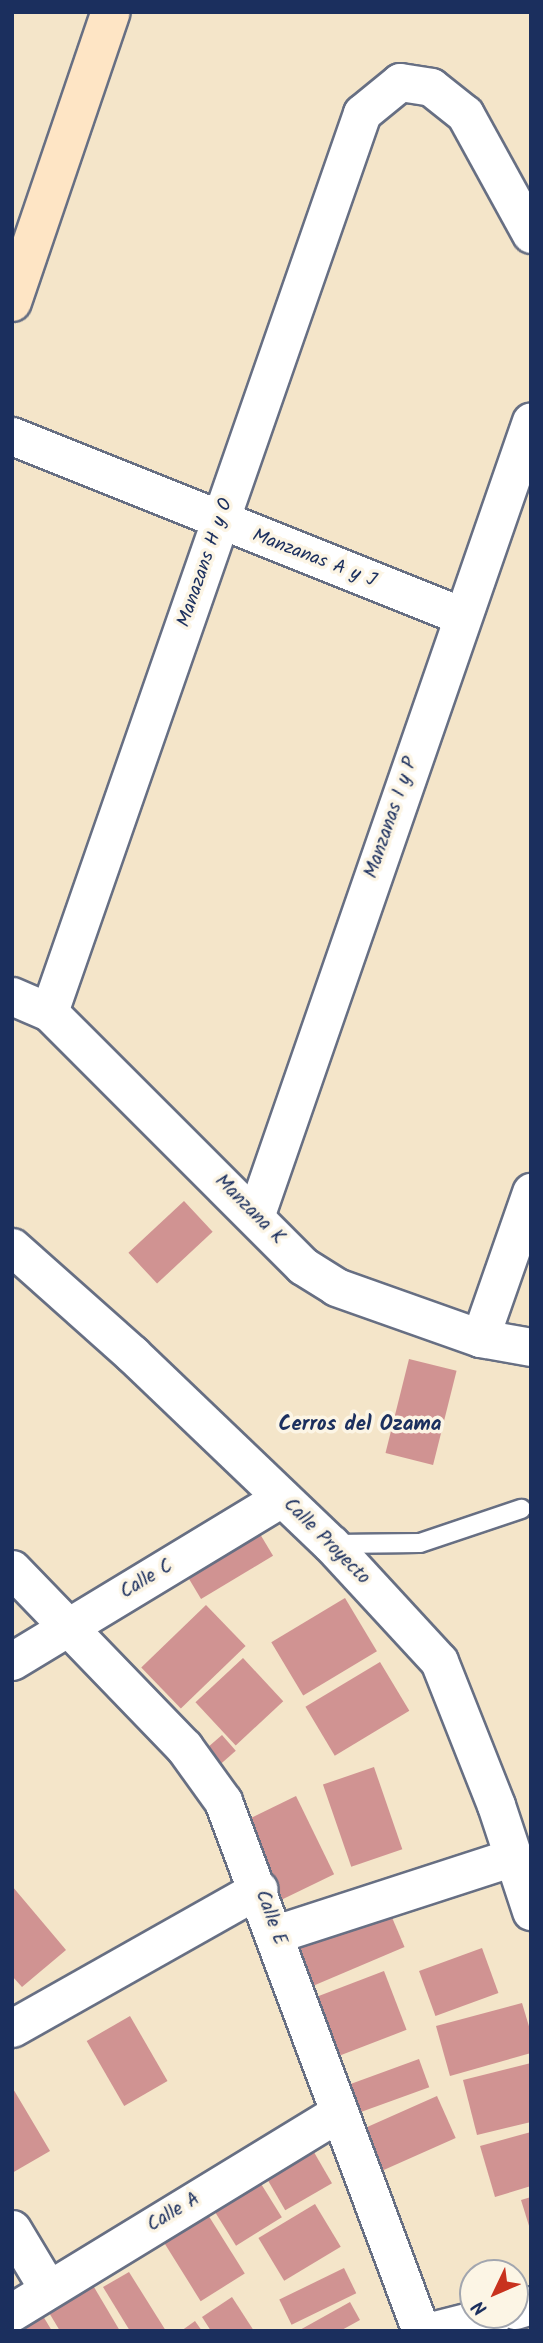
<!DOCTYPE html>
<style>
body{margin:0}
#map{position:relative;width:543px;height:2343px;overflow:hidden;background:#f4e5c9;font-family:Kalam,sans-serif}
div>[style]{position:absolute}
.building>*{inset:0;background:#d09392;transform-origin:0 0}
.roads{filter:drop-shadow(2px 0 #676f83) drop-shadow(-2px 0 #676f83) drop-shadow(0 2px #676f83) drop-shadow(0 -2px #676f83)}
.lane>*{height:18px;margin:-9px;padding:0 9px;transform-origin:9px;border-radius:9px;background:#fff}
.street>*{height:37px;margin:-18.5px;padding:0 18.5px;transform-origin:18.5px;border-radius:18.5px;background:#fff}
.secondary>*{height:38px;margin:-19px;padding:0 19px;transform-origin:19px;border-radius:19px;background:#fee5c5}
span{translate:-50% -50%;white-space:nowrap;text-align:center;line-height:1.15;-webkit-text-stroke:7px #fcf5e5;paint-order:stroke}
.street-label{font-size:19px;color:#1b2f5e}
.neighbourhood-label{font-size:21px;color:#1b2f5e;font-weight:700}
.frame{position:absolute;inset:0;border:14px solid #1b2f5e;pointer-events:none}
.north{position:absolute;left:459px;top:2259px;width:70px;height:70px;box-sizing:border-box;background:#fcf5e5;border:2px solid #a2a6af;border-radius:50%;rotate:226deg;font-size:19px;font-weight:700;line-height:28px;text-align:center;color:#1b2f5e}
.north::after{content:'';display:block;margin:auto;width:24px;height:32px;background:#c8321e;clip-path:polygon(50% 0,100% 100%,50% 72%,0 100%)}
</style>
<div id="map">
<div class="building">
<i style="left:184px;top:1201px;width:42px;height:76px;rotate:47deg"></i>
<i style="left:409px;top:1359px;width:49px;height:97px;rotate:14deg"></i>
<i style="left:254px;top:1524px;width:37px;height:84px;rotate:59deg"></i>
<i style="left:345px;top:1598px;width:62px;height:86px;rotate:59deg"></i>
<i style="left:206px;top:1605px;width:57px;height:90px;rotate:46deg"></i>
<i style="left:243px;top:1658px;width:59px;height:65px;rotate:47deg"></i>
<i style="left:380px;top:1662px;width:57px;height:87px;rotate:59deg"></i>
<i style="left:222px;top:1735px;width:21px;height:23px;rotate:49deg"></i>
<i style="left:374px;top:1767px;width:87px;height:54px;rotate:71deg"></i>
<i style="left:296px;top:1796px;width:87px;height:58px;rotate:64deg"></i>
<i style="clip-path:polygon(12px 1886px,66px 1950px,22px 1987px,12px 1976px)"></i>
<i style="left:385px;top:1901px;width:50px;height:108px;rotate:67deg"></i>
<i style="left:482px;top:1948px;width:48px;height:67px;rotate:70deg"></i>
<i style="left:384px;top:1971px;width:63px;height:79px;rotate:69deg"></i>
<i style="clip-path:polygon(522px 2003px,531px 2033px,531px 2053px,450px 2076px,436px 2026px)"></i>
<i style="left:130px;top:2016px;width:75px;height:50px;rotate:60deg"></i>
<i style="left:419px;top:2059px;width:30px;height:83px;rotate:70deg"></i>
<i style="clip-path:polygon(531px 2063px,531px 2122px,477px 2135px,463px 2080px)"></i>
<i style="clip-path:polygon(12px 2087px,50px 2151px,12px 2173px)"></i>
<i style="left:437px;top:2096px;width:46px;height:93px;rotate:66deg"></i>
<i style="clip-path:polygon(531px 2132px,531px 2186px,495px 2197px,480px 2146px)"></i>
<i style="left:311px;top:2147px;width:42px;height:54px;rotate:60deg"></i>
<i style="left:258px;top:2179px;width:45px;height:54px;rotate:58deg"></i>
<i style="clip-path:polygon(531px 2197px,531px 2229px,530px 2229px,521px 2200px)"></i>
<i style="left:315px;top:2204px;width:50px;height:66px;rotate:59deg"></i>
<i style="left:205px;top:2210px;width:75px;height:52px;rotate:58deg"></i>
<i style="left:344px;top:2268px;width:28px;height:72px;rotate:64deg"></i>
<i style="clip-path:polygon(129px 2272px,166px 2331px,130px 2331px,103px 2287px)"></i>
<i style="clip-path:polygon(91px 2282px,120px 2331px,60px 2331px,48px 2311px)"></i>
<i style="clip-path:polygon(232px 2297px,254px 2331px,211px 2331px,202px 2317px)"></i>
<i style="clip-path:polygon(350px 2302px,360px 2320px,340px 2331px,298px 2331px)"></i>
<i style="clip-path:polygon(37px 2306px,52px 2331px,12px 2331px,12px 2320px)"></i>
<i style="clip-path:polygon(195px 2321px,202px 2331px,181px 2331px)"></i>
</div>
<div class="roads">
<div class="lane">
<i style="left:335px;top:1544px;width:85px;rotate:-0.7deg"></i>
<i style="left:420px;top:1543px;width:107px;rotate:-18.6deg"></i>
</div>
<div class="street">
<i style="left:12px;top:436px;width:484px;rotate:21.8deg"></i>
<i style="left:12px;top:996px;width:40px;rotate:23.4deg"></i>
<i style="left:49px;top:1012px;width:359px;rotate:45deg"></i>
<i style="left:303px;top:1266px;width:39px;rotate:32deg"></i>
<i style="left:336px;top:1287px;width:153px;rotate:19.5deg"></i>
<i style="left:480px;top:1338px;width:52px;rotate:10deg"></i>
<i style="left:49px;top:1012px;width:952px;rotate:-70.8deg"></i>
<i style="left:362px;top:113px;width:49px;rotate:-39.2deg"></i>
<i style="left:400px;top:82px;width:31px;rotate:9deg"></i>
<i style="left:431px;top:87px;width:43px;rotate:38.5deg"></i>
<i style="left:465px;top:114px;width:137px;rotate:61.2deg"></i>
<i style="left:255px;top:1217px;width:842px;rotate:-70.88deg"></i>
<i style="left:12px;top:1247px;width:161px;rotate:41.7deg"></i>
<i style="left:132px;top:1354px;width:275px;rotate:43.7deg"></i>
<i style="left:331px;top:1544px;width:159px;rotate:47.3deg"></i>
<i style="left:439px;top:1661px;width:155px;rotate:68.4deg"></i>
<i style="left:496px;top:1805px;width:112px;rotate:71.7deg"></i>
<i style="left:480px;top:1338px;width:155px;rotate:-70.7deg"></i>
<i style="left:12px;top:1569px;width:248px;rotate:46deg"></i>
<i style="left:184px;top:1747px;width:67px;rotate:54.2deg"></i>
<i style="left:223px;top:1801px;width:566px;rotate:69.52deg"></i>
<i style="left:12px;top:1661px;width:315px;rotate:-31.2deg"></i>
<i style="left:276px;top:1934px;width:249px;rotate:-18deg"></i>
<i style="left:12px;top:2028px;width:283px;rotate:-29.4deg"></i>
<i style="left:12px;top:2229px;width:70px;rotate:59deg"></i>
<i style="left:515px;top:2310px;width:17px;rotate:-17deg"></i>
<i style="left:12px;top:2312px;width:381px;rotate:-31.4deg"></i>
<i style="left:431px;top:2331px;width:65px;rotate:-14.3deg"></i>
</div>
<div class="secondary">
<i style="left:12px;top:302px;width:306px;rotate:-71.2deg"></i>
</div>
</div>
<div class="street-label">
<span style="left:314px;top:559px;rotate:21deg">Manzanas A y J</span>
<span style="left:206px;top:563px;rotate:-71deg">Manazans H y O</span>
<span style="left:392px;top:818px;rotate:-71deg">Manzanas I y P</span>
<span style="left:249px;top:1210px;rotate:45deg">Manzana K</span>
<span style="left:326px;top:1542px;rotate:45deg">Calle Proyecto</span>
<span style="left:147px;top:1580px;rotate:-31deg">Calle C</span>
<span style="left:270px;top:1918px;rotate:70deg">Calle E</span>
<span style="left:174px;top:2213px;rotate:-31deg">Calle A</span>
</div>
<div class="neighbourhood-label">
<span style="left:360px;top:1425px">Cerros del Ozama</span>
</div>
<div class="frame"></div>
<div class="north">N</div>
</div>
